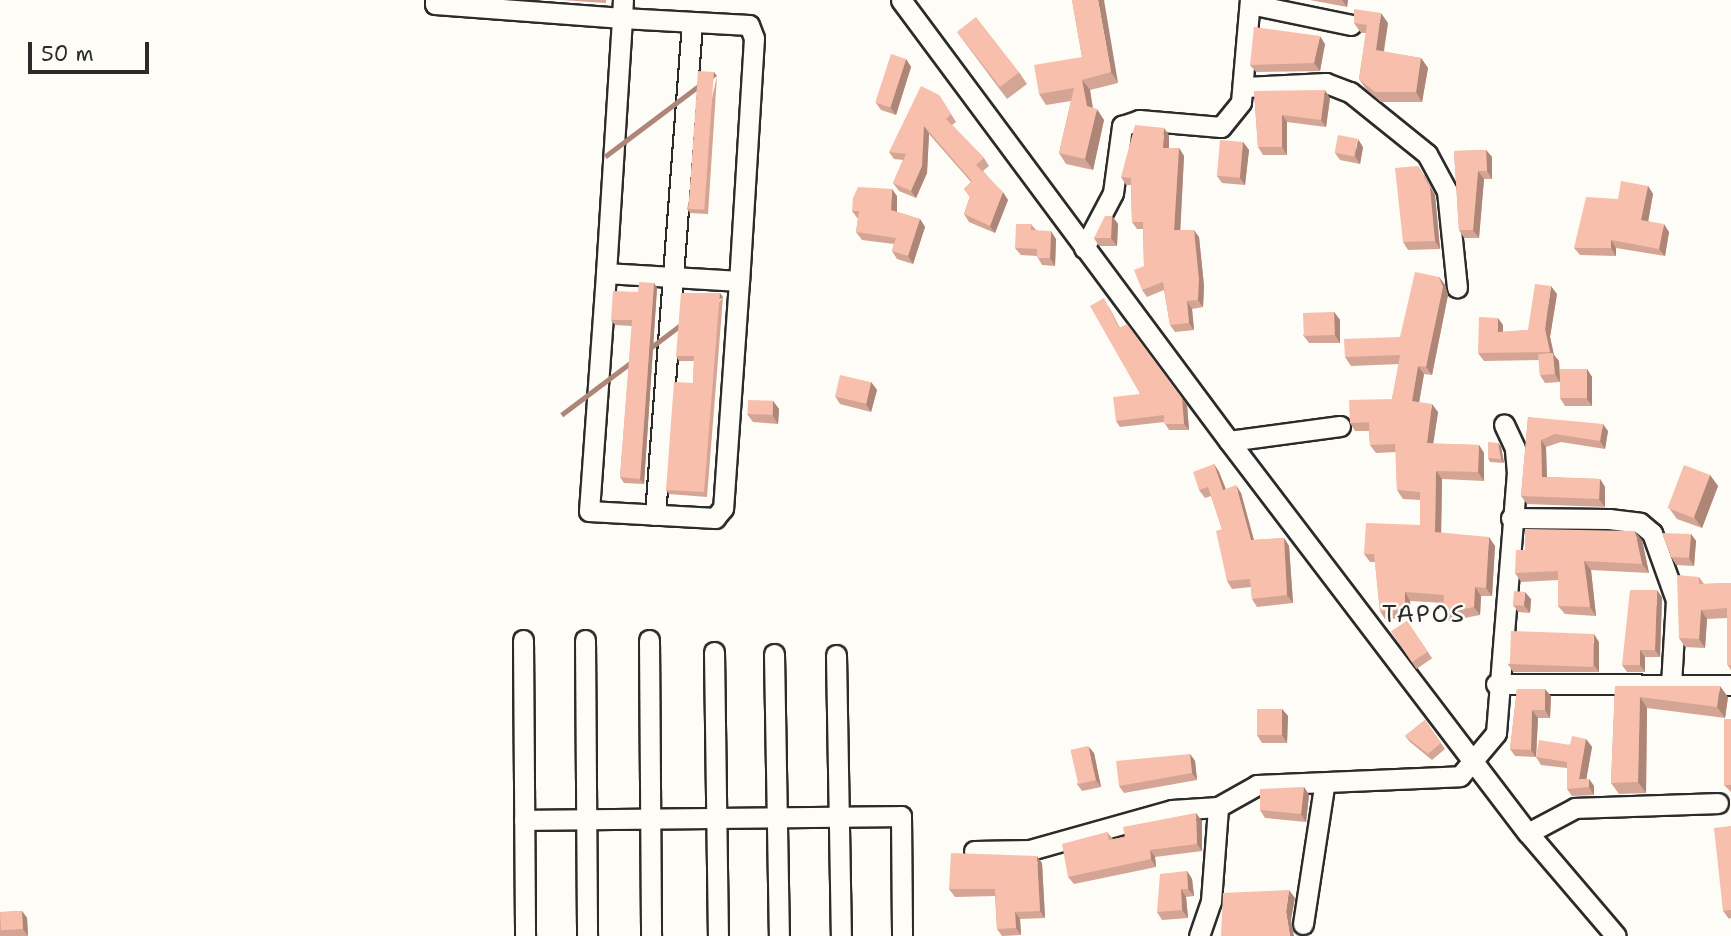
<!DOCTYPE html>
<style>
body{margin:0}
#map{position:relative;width:1731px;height:936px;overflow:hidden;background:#fdfcf7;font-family:"Shantell Sans",sans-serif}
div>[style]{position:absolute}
.roads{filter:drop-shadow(2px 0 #2b2b2b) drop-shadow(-2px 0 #2b2b2b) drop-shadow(0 2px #2b2b2b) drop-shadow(0 -2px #2b2b2b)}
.minor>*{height:19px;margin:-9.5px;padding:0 9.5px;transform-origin:9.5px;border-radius:9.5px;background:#fdfcf7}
.wall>*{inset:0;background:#d4a494;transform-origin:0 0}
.shaded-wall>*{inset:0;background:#ad8678;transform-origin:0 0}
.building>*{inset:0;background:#f7bfac;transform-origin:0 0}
span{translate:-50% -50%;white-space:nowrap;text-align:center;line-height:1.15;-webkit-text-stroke:5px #fdfcf7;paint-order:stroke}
.quarter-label{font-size:24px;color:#2b2b2b;letter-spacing:2px}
.scale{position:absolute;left:28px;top:42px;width:121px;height:32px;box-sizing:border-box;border:4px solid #2b2b2b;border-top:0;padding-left:9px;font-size:21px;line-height:24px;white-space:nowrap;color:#2b2b2b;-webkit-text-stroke:5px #fdfcf7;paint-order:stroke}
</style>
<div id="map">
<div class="roads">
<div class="minor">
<i style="left:435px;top:0;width:4px;rotate:90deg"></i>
<i style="left:435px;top:4px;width:188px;rotate:4.3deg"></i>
<i style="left:622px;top:18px;width:127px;rotate:3.2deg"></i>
<i style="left:749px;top:25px;width:14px;rotate:69deg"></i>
<i style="left:754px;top:38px;width:243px;rotate:93.5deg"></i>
<i style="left:739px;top:281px;width:228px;rotate:94deg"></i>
<i style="left:723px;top:508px;width:13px;rotate:129deg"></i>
<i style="left:715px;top:518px;width:126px;rotate:-176.8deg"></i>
<i style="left:589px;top:511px;width:239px;rotate:-85.9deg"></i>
<i style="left:606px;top:273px;width:256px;rotate:-86.4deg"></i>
<i style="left:622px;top:18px;width:18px;rotate:-87deg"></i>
<i style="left:901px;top:0;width:550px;rotate:53.36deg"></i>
<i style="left:1229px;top:441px;width:493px;rotate:52.7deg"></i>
<i style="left:1528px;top:833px;width:135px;rotate:49.5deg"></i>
<i style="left:1250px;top:4px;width:103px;rotate:11.7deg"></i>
<i style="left:1245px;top:87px;width:81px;rotate:-2.8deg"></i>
<i style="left:1326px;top:83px;width:26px;rotate:21deg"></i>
<i style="left:1350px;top:92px;width:99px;rotate:38.8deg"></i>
<i style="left:1427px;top:154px;width:42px;rotate:61.6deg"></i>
<i style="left:1447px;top:191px;width:97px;rotate:84.1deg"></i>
<i style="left:1084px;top:248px;width:62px;rotate:-62.2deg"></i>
<i style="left:1113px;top:193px;width:68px;rotate:-82.3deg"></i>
<i style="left:1122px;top:126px;width:18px;rotate:-19deg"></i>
<i style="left:1139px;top:120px;width:82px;rotate:4.9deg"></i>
<i style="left:1221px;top:127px;width:32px;rotate:-51deg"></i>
<i style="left:1241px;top:102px;width:102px;rotate:-85deg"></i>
<i style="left:606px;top:273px;width:133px;rotate:3.4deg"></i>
<i style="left:1229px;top:441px;width:112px;rotate:-7.7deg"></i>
<i style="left:655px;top:515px;width:494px;rotate:-85.7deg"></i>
<i style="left:1511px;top:518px;width:98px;rotate:0.6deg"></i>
<i style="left:1609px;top:519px;width:31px;rotate:7deg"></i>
<i style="left:1640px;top:523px;width:16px;rotate:40deg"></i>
<i style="left:1652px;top:533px;width:71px;rotate:70.3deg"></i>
<i style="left:1676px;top:600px;width:84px;rotate:93.4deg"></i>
<i style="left:523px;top:640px;width:296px;rotate:89.6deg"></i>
<i style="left:585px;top:640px;width:296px;rotate:89.6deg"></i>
<i style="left:649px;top:640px;width:296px;rotate:89.6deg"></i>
<i style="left:714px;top:652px;width:284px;rotate:89.2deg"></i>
<i style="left:774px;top:654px;width:282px;rotate:89deg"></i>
<i style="left:836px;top:655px;width:281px;rotate:89deg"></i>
<i style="left:1496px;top:684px;width:235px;rotate:0.2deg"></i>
<i style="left:524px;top:820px;width:377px;rotate:-0.6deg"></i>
<i style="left:901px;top:816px;width:120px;rotate:89.5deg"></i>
<i style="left:1528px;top:833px;width:53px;rotate:-28deg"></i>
<i style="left:1575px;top:808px;width:143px;rotate:-2deg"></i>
<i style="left:974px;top:851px;width:56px;rotate:-1deg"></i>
<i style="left:1030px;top:850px;width:148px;rotate:-15.7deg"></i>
<i style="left:1172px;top:810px;width:46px;rotate:-3.7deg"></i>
<i style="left:1218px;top:807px;width:45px;rotate:-29.4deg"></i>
<i style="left:1257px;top:785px;width:203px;rotate:-2.5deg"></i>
<i style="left:1460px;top:776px;width:56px;rotate:-50.1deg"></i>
<i style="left:1496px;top:733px;width:261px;rotate:-85.4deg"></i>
<i style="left:1517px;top:473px;width:25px;rotate:-95deg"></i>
<i style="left:1515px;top:448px;width:26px;rotate:-115deg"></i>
<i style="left:1303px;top:924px;width:140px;rotate:-81.3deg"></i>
<i style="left:1199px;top:936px;width:37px;rotate:-71deg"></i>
<i style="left:1211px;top:901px;width:94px;rotate:-85.7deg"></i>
</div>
</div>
<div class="wall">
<i style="clip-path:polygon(562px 0,606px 0,606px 3px)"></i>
<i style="clip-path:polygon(1072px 0,1118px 83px,1090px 90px,1093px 108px,1104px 120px,1093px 170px,1066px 164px,1059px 153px,1071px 101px,1046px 105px,1039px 94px,1082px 57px)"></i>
<i style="clip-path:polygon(1310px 0,1348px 0,1347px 7px)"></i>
<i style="clip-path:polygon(1354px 23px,1388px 23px,1384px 52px,1421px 58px,1428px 68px,1422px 102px,1381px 102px,1366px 89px,1359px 79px,1366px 33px,1361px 33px)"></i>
<i style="clip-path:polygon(957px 32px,1019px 72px,1027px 84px,1007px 99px)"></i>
<i style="clip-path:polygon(1325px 44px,1320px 71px,1256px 72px,1250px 65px)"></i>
<i style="clip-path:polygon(906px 59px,911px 67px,896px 115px,881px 110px,876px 103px)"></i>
<i style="clip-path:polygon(717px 76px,708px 214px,690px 213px,687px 209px)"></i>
<i style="clip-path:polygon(1254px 91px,1330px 98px,1326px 127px,1287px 122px,1287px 155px,1263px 155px,1258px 147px)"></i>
<i style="clip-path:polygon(939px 95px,956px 122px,952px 125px,984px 158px,989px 166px,983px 171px,1008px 200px,995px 233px,969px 222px,964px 214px,970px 197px,964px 189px,971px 182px,929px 134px,927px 173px,916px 198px,899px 191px,893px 183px,903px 160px,894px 159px,889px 152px)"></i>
<i style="clip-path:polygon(1169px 135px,1169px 148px,1179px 148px,1184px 156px,1180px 230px,1199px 237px,1204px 286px,1203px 307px,1192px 309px,1194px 330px,1175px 332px,1170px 325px,1164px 290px,1147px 297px,1142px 290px,1144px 266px,1143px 229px,1137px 229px,1132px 222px,1131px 185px,1126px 185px,1121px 177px)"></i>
<i style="clip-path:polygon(1243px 142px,1249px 150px,1245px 185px,1222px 183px,1217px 176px)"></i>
<i style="clip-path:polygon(1363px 147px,1360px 164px,1340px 160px,1335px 153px)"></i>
<i style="clip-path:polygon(1486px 150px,1492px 157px,1492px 179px,1484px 179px,1479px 238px,1464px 238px,1459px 230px,1454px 151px)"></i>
<i style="clip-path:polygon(1424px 174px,1435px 195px,1440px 249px,1408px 250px,1403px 242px)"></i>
<i style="clip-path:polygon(1648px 186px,1653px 194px,1648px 221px,1669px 232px,1665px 256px,1616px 248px,1616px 256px,1580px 255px,1574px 248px,1618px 199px)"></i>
<i style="clip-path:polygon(897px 196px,897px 212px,920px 219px,925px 227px,913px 264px,897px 259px,892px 251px,894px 244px,862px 240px,856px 232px,858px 219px,852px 211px)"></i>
<i style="clip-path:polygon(1112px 216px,1118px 224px,1117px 246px,1099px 246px,1094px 238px)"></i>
<i style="clip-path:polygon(1031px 224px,1036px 230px,1056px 239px,1055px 266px,1042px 265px,1037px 256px,1021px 255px,1015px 248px)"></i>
<i style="clip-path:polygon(1439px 277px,1445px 285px,1448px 295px,1432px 375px,1424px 374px,1419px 402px,1438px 412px,1433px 444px,1479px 445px,1484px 453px,1484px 481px,1442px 479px,1441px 533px,1495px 546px,1492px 596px,1481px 596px,1480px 615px,1449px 621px,1443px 613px,1443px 603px,1410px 601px,1411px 618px,1385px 619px,1380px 611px,1375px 562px,1370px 562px,1364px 554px,1420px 525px,1420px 500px,1403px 499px,1397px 490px,1396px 452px,1376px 453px,1370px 445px,1369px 431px,1355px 431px,1350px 423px,1392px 399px,1399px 364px,1351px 366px,1345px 357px,1400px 337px)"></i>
<i style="clip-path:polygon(654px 283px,657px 288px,644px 484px,624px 483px,620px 477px,632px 326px,615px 325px,611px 320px,638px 292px)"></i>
<i style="clip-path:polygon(1557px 294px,1550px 337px,1554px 355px,1559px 361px,1560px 380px,1587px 369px,1592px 377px,1592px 406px,1565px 406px,1560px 398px,1560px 382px,1545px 383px,1540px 375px,1539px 360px,1484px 361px,1478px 353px,1503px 325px,1503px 332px,1528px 330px)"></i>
<i style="clip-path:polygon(723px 297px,707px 497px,669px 494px,666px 490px,693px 383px,694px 361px,679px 361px,676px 356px)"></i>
<i style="clip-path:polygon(1108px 305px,1120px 328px,1187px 405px,1189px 430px,1169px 430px,1164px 422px,1120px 427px,1116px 421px,1140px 394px)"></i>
<i style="clip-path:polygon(1334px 312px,1340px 320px,1340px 343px,1309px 343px,1303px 335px)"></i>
<i style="clip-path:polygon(871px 382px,877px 390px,871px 412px,840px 404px,835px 396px)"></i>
<i style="clip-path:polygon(773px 401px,779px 409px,778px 424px,753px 422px,747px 414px)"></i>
<i style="clip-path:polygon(1528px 417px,1608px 431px,1605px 449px,1561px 442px,1546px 447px,1547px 477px,1600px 479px,1605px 487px,1605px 507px,1527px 504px,1521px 496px)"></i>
<i style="clip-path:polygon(1498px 443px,1501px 447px,1504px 463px,1490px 462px,1488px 458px)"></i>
<i style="clip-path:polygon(1214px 464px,1219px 472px,1226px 489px,1241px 493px,1254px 540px,1284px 538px,1289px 546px,1293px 603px,1257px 607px,1252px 599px,1251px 587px,1232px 589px,1227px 581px,1222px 529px,1211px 496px,1205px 498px,1199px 490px)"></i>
<i style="clip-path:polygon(1710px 475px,1718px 486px,1702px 528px,1677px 519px,1669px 508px)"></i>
<i style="clip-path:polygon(1691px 534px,1696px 541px,1694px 566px,1676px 565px,1671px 557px)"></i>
<i style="clip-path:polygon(1642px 540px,1649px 573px,1591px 570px,1596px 616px,1565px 614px,1558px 606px,1558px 580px,1521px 582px,1515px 573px)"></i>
<i style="clip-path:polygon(1699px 577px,1704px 584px,1731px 583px,1731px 670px,1727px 664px,1727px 618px,1707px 619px,1705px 648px,1685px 647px,1679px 638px)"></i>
<i style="clip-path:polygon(1662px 597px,1660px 657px,1645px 657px,1645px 672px,1627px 672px,1622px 665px)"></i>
<i style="clip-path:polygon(1531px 599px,1530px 613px,1518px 612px,1513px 605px)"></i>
<i style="left:1407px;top:621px;width:45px;height:19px;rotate:56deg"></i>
<i style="clip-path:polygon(1599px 642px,1599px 672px,1513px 672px,1508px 664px)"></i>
<i style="clip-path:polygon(1615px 686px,1728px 697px,1725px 718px,1647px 708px,1646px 793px,1619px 794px,1611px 783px)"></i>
<i style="clip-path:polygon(1517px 689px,1551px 696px,1550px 718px,1538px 718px,1536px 756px,1586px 739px,1592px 747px,1586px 779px,1589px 779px,1594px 786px,1594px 795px,1572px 796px,1567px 789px,1567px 768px,1541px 765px,1536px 757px,1515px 756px,1510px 749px)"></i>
<i style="clip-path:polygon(1282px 709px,1288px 716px,1287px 743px,1262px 743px,1257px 735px)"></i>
<i style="clip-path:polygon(1731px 719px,1731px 792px,1724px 785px)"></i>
<i style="clip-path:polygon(1425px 720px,1445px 749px,1432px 760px,1410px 742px,1405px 736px)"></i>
<i style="clip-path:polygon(1094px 753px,1101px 787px,1082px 791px,1077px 784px)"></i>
<i style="clip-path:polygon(1190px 754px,1195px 761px,1197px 780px,1124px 793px,1119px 786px)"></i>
<i style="clip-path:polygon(1304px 787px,1309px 795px,1306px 822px,1265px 818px,1260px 810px)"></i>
<i style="clip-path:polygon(1202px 821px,1202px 851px,1155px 857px,1156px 867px,1074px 884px,1068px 877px,1107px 832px,1113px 839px)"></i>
<i style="clip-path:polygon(1731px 826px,1731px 918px,1729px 919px,1723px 911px)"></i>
<i style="clip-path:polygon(1042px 863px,1045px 918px,1020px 919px,1021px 935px,1002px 936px,997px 929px,995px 896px,955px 897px,949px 889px)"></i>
<i style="clip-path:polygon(1187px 871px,1192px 879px,1194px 896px,1186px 897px,1188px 918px,1162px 920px,1157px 912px)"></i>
<i style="clip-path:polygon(22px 911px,27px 918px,28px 936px,0 936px,0 912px)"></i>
</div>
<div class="shaded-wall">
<i style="clip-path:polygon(1098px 0,1104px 0,1118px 83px,1111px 72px)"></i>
<i style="clip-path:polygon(1342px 0,1348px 0,1347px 7px)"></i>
<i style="clip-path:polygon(1381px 13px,1388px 23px,1382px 60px,1376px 50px)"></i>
<i style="clip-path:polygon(1320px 36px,1325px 44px,1320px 71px,1314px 63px)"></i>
<i style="clip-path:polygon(1421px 58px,1428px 68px,1422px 102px,1416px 92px)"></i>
<i style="clip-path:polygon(906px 59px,911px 67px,896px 115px,890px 107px)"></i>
<i style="left:714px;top:72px;width:5px;height:138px;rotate:53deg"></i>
<i style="clip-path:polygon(1082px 80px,1090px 90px,1094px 117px,1087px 106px)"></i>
<i style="clip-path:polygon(1325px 90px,1330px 98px,1326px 127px,1321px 120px)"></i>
<i style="clip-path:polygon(1097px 109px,1104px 120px,1093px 170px,1085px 159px)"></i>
<i style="clip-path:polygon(1282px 115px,1287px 122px,1287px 155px,1282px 147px)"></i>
<i style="clip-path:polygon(924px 126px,929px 134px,927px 173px,916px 198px,911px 191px)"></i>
<i style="clip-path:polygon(1164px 128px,1169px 135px,1169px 156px,1163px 148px)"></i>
<i style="clip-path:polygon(1358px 139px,1363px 147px,1360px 164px,1355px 156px)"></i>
<i style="clip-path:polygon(1243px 142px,1249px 150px,1245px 185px,1240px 178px)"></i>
<i style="clip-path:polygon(1179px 148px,1184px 156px,1180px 237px,1174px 230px)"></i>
<i style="clip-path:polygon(1486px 150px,1492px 157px,1492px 179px,1487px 171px)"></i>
<i style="clip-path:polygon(1418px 166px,1435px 195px,1440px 249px,1435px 241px)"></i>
<i style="clip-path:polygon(1478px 171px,1484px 179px,1479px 238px,1473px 230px)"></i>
<i style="clip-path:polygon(1648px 186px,1653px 194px,1647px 228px,1641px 220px)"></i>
<i style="clip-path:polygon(892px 189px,897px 196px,897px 217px,891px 210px)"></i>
<i style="clip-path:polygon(1003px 192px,1008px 200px,995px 233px,990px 226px)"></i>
<i style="clip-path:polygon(1112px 216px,1118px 224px,1117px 246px,1111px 238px)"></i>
<i style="clip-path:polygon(920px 219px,925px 227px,913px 264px,908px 256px)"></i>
<i style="clip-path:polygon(1664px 224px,1669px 232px,1665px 256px,1659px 249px)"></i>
<i style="clip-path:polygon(1194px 230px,1199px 237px,1204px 286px,1203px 307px,1198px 300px)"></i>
<i style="clip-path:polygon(1051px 231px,1056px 239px,1055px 266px,1050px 258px)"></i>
<i style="clip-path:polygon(1611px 240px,1616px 248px,1616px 256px,1611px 248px)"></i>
<i style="clip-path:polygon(1439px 277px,1445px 285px,1448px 295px,1432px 375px,1426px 367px)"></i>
<i style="clip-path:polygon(654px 283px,657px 288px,644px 484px,640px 479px)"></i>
<i style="clip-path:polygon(1551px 286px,1557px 294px,1550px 337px,1554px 355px,1559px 361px,1560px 382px,1555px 374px,1553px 357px,1550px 352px,1545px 329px)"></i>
<i style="left:720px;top:293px;width:5px;height:200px;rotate:53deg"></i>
<i style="clip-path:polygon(1187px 301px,1192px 309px,1194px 330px,1189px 323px)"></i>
<i style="clip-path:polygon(1334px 312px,1340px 320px,1340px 343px,1335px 335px)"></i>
<i style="clip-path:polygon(1498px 318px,1503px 325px,1503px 340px,1498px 332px)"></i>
<i style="clip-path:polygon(1418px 366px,1424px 374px,1418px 409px,1412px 401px)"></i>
<i style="clip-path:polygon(1587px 369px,1592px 377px,1592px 406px,1587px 399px)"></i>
<i style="clip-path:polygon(871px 382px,877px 390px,871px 412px,866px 404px)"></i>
<i style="clip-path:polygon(1182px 398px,1187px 405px,1189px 430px,1184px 424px)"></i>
<i style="clip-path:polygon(773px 401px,779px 409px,778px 424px,773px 416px)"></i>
<i style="clip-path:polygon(1432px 404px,1438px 412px,1432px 452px,1427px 443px)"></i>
<i style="clip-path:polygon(1603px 424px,1608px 431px,1605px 449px,1600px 441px)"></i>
<i style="clip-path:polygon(1541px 440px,1546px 447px,1547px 485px,1542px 477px)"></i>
<i style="clip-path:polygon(1498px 443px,1501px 447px,1504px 463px,1501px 459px)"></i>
<i style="clip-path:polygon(1479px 445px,1484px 453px,1484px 481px,1478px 472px)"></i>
<i style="clip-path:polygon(1214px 464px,1219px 472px,1229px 498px,1223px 490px)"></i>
<i style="clip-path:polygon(1436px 471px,1442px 479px,1441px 540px,1435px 532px)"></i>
<i style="clip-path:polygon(1710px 475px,1718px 486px,1702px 528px,1694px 517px)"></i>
<i style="clip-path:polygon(1600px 479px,1605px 487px,1605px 507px,1599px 499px)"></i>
<i style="clip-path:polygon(1236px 485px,1241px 493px,1256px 548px,1251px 540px)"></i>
<i style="clip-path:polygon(1635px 531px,1642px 540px,1649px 573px,1642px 564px)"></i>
<i style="clip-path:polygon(1691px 534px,1696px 541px,1694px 566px,1689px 558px)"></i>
<i style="clip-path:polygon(1489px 537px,1495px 546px,1492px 596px,1486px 588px)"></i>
<i style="clip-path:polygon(1284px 538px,1289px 546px,1293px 603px,1287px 595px)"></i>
<i style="clip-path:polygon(1584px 561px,1591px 570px,1596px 616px,1590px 607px)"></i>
<i style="clip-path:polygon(1475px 587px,1481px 596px,1480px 615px,1474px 607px)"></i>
<i style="clip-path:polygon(1657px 590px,1662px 597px,1660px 657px,1655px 650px)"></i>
<i style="clip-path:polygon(1405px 592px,1410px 601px,1411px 618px,1405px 610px)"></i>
<i style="clip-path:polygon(1525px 592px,1531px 599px,1530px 613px,1524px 605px)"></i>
<i style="clip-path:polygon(1701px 610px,1707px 619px,1705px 648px,1699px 639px)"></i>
<i style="clip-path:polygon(1594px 634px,1599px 642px,1599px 672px,1594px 665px)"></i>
<i style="clip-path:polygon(1640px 650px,1645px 657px,1645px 672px,1640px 665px)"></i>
<i style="clip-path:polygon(1720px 686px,1728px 697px,1725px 718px,1717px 707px)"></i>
<i style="clip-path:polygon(1545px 689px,1551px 696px,1550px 718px,1545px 710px)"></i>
<i style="clip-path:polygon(1640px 697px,1647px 708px,1646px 793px,1638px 782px)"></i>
<i style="clip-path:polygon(1282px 709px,1288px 716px,1287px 743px,1282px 735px)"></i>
<i style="clip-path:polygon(1532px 710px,1538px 718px,1536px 757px,1531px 750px)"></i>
<i style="clip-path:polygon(1586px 739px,1592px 747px,1585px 787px,1579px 779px)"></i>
<i style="clip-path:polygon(1088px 746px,1094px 753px,1101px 787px,1096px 780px)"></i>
<i style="clip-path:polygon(1190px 754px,1195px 761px,1197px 780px,1192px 773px)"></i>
<i style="clip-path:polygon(1589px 779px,1594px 786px,1594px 795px,1589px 787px)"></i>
<i style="clip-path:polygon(1304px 787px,1309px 795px,1306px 822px,1301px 814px)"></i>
<i style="clip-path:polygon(1196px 813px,1202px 821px,1202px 851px,1197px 844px)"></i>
<i style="clip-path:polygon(1150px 850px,1155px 857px,1156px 867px,1151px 859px)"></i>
<i style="clip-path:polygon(1037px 856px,1042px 863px,1045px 918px,1040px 911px)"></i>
<i style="clip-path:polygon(1187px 871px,1192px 879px,1194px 896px,1188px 889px)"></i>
<i style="clip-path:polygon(1181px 889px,1186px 897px,1188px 918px,1182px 910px)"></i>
<i style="clip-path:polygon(1289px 890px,1295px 898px,1291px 920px,1294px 936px,1290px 936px,1286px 912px)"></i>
<i style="clip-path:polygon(22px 911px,27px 918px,28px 936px,23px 929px)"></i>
<i style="clip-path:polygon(1015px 912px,1020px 919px,1021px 935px,1016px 928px)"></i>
</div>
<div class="building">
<i style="clip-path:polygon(1072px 0,1098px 0,1111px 72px,1082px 80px,1087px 106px,1097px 109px,1085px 159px,1059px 153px,1074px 88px,1039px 94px,1034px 65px,1082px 57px)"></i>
<i style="clip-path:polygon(1354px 9px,1381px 13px,1376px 50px,1421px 58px,1416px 92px,1375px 92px,1359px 79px,1367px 25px,1354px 23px)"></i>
<i style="left:976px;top:17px;width:70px;height:24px;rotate:52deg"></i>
<i style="clip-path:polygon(1254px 27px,1320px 36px,1314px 63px,1250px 65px)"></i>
<i style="left:891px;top:54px;width:16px;height:51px;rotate:18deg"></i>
<i style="left:698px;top:71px;width:16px;height:138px;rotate:4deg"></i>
<i style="clip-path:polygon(921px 86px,939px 95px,951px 114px,946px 119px,984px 158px,976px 165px,1003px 192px,990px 226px,964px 214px,970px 196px,964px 189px,972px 181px,924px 126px,922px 166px,911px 191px,893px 183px,906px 154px,889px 152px)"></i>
<i style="clip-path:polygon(1325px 90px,1321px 120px,1282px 115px,1282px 147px,1258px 147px,1254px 91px)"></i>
<i style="clip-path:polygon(1135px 125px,1164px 128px,1163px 148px,1179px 148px,1174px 230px,1194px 230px,1199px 279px,1198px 300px,1187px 301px,1189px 323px,1170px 325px,1163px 282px,1142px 290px,1134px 270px,1144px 266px,1143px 222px,1132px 222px,1131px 178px,1121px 177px)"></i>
<i style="left:1338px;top:135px;width:20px;height:18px;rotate:11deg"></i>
<i style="left:1220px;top:140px;width:23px;height:36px;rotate:5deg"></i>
<i style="clip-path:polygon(1486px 150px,1487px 171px,1478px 171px,1473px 230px,1459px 230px,1454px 151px)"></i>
<i style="clip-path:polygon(1418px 166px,1430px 187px,1435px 241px,1403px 242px,1395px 168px)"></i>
<i style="clip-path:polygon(1621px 181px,1648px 186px,1641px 220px,1664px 224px,1659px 249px,1611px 240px,1611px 248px,1574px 248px,1586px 197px,1618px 199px)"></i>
<i style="clip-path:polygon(858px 187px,892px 189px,891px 210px,920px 219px,908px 256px,892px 251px,896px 238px,856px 232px,859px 211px,852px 211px,853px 198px)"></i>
<i style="clip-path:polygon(1105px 216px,1112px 216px,1111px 238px,1094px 238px)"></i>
<i style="clip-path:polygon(1016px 224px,1031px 224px,1031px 230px,1051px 231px,1050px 258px,1037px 258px,1037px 249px,1015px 248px)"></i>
<i style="clip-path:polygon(1415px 272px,1439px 277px,1443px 287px,1426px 367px,1418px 366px,1412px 401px,1432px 404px,1427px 443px,1479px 445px,1478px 472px,1436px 471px,1435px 532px,1489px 537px,1486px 588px,1475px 587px,1474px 607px,1443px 613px,1444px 595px,1405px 592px,1405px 610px,1380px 611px,1374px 554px,1364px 554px,1366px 523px,1420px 525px,1420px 492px,1397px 490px,1395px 444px,1370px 445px,1369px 422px,1350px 423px,1349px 400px,1392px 399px,1400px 355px,1345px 357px,1344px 339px,1400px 337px)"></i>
<i style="clip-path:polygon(639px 282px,654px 283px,640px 479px,620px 477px,632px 320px,611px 320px,613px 291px,638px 292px)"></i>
<i style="clip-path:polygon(1535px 284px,1551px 286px,1545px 329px,1550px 352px,1478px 353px,1479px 317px,1498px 318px,1498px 332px,1528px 330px)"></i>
<i style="clip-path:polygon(681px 293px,720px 293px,704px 492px,666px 490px,674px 382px,693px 383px,694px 356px,676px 356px)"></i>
<i style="clip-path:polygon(1104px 298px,1119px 328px,1127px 324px,1182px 398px,1184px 424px,1164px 424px,1164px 415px,1116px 421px,1113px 397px,1140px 394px,1090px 306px)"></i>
<i style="left:1334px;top:312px;width:23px;height:31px;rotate:88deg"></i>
<i style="left:1553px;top:353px;width:21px;height:15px;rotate:85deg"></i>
<i style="left:1560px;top:369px;width:27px;height:29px"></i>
<i style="left:840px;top:375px;width:32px;height:22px;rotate:13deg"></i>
<i style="left:748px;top:400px;width:25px;height:14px;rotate:2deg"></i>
<i style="clip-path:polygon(1528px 417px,1603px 424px,1600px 441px,1555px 434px,1541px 440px,1542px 477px,1600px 479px,1599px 499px,1521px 496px)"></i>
<i style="clip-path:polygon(1488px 442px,1498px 443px,1501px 459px,1488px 458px)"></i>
<i style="clip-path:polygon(1214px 464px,1223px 490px,1236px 485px,1251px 540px,1284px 538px,1287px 595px,1252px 599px,1250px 579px,1227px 581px,1216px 531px,1222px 529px,1208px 487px,1199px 490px,1193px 472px)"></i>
<i style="left:1684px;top:465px;width:28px;height:46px;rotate:21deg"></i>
<i style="clip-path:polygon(1525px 529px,1635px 531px,1642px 564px,1584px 561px,1590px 607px,1558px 606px,1558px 571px,1515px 573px,1516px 550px,1525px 550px)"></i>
<i style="clip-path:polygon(1662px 533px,1691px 534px,1689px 558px,1671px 557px)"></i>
<i style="clip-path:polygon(1677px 575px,1699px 577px,1699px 584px,1731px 583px,1731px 666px,1727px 664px,1727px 608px,1701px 610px,1699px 639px,1679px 638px)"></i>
<i style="clip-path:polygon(1630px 590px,1657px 590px,1655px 650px,1640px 650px,1640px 665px,1622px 665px)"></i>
<i style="left:1514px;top:591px;width:11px;height:14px;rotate:5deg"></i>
<i style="left:1407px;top:621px;width:37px;height:19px;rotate:56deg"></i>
<i style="left:1511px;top:631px;width:83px;height:33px;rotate:2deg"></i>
<i style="clip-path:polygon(1615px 686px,1720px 686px,1717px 707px,1640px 697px,1638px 782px,1611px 783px)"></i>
<i style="clip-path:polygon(1517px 689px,1545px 689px,1545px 710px,1532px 710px,1531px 750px,1510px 749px)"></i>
<i style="left:1257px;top:709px;width:25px;height:26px"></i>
<i style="left:1731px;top:719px;width:66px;height:7px;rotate:90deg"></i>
<i style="clip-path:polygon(1425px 720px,1441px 743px,1428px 754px,1405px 736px)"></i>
<i style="clip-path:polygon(1572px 736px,1586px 739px,1579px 779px,1589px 779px,1589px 787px,1567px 789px,1567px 762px,1536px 757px,1539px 740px,1570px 745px)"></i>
<i style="left:1088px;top:746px;width:35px;height:18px;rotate:77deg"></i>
<i style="clip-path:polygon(1190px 754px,1192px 773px,1119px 786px,1116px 761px)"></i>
<i style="clip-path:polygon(1304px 787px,1301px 814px,1260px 810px,1260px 789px)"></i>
<i style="clip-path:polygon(1196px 813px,1197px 844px,1150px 850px,1151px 859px,1068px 877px,1062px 844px,1107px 832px,1109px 840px,1125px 837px,1123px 827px)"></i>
<i style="clip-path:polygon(1731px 826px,1731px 910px,1723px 911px,1714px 828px)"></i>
<i style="clip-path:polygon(951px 853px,1037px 856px,1040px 911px,1015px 912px,1016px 928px,997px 929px,995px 889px,949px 889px)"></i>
<i style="clip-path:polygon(1187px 871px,1188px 889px,1181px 889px,1182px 910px,1157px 912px,1160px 874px)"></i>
<i style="clip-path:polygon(1289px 890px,1286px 912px,1290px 936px,1221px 936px,1223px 893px)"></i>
<i style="left:22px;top:911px;width:18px;height:22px;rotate:87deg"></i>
</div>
<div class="quarter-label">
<span style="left:1424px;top:615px">TAPOS</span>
</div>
<div class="scale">50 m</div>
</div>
